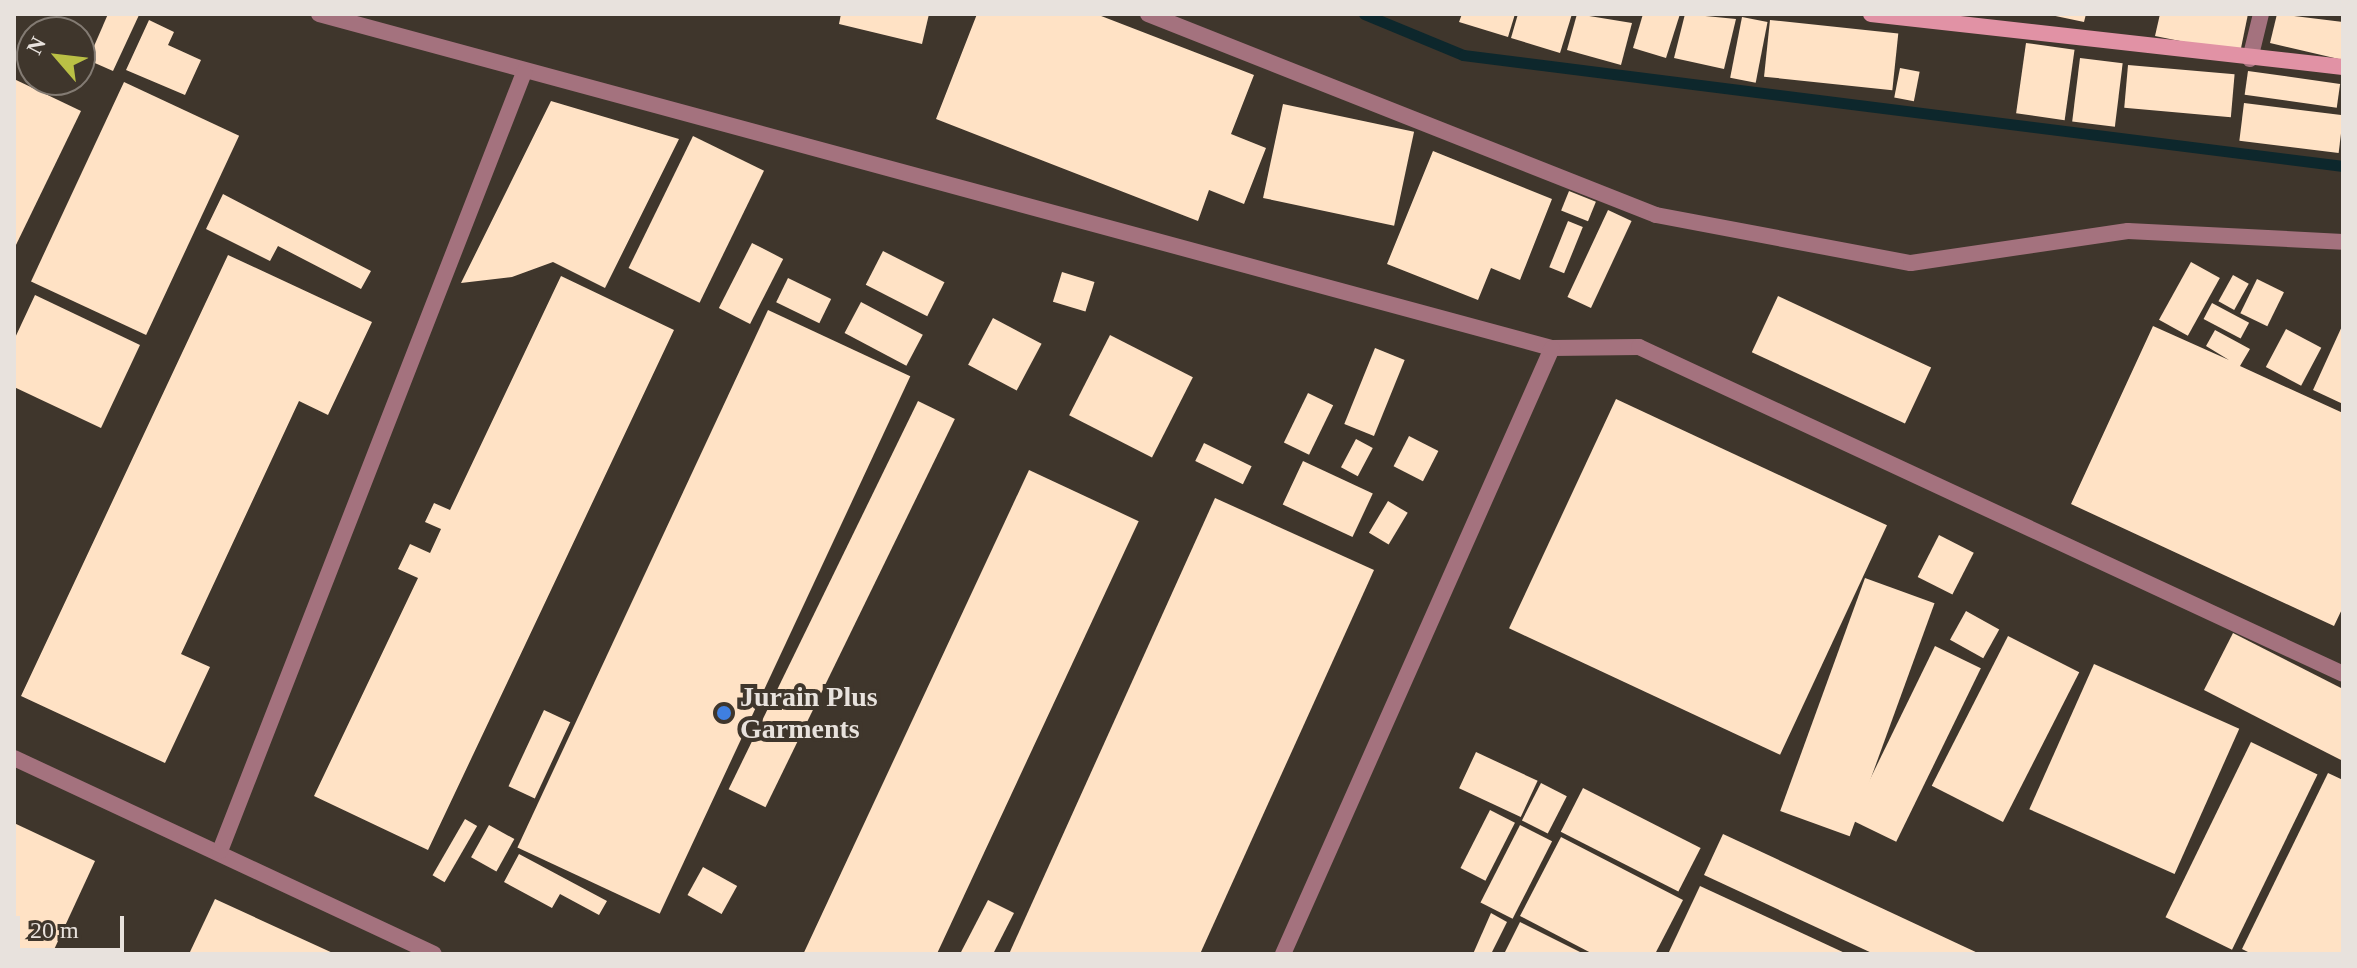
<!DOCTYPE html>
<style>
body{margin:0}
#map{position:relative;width:2357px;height:968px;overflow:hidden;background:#3f362c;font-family:"Times New Roman",serif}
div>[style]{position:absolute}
.stream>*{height:11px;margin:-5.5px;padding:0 5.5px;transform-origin:5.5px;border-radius:5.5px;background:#0d272c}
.building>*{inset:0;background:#ffe2c5;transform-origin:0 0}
.lane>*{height:16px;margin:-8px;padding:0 8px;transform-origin:8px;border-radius:8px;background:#a4727e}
.street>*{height:16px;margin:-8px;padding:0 8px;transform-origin:8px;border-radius:8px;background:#a4727e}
.secondary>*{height:16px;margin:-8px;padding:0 8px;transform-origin:8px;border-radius:8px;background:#e192a5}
.dots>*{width:22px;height:22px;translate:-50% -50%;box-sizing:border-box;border:4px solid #3f362c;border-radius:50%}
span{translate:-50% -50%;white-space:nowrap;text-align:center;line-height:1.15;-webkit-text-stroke:8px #3f362c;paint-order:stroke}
.poi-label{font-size:28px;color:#e8e2dd;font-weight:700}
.left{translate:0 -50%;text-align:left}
.frame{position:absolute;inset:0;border:16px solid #e8e2dd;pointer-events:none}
.north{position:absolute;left:16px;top:16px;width:80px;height:80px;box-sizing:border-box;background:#3f362c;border:2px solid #837b73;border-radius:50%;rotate:298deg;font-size:22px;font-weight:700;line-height:32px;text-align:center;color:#e8e2dd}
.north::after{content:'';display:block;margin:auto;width:28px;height:36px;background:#bac045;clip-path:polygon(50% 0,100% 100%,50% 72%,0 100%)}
.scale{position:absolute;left:16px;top:916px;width:108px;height:36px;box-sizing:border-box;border:4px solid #e8e2dd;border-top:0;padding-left:10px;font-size:24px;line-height:28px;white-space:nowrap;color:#e8e2dd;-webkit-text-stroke:6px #3f362c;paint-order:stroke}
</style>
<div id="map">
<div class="stream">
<i style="left:1364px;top:14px;width:107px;rotate:22.5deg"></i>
<i style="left:1463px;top:55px;width:887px;rotate:7.19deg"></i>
</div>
<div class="building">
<i style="clip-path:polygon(108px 14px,139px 15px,113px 71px,88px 60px)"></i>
<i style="clip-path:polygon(841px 14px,929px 14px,922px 44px,839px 24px)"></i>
<i style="clip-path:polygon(977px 14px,1096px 14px,1254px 75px,1231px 134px,1266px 148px,1244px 204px,1209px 190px,1198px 221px,936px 119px)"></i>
<i style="clip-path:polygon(1462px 14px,1515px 14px,1508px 37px,1459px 22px)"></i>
<i style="clip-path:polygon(1518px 14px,1572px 14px,1560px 53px,1511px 38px)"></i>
<i style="clip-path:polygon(1577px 14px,1632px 23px,1621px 65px,1567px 50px)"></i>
<i style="clip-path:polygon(1643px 14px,1680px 14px,1666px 58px,1633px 48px)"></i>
<i style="clip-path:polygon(1685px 14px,1736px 19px,1724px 69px,1674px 58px)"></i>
<i style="clip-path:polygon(2046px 14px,2086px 14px,2084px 22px)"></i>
<i style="clip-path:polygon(2160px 14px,2248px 14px,2240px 53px,2155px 36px)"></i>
<i style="clip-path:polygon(2277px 14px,2343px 22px,2343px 60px,2270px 43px)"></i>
<i style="left:1742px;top:17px;width:26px;height:62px;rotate:11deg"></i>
<i style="clip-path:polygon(149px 20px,174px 32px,168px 45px,201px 60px,185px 95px,126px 70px)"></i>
<i style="left:1770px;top:20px;width:129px;height:57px;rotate:6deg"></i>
<i style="left:2026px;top:43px;width:49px;height:71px;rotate:8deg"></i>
<i style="left:2080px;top:58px;width:43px;height:64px;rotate:7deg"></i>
<i style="left:2128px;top:65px;width:107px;height:43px;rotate:5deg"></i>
<i style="left:1900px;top:68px;width:20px;height:30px;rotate:11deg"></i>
<i style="left:2248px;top:71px;width:93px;height:24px;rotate:8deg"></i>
<i style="clip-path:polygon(14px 79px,81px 111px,14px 249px)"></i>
<i style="left:124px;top:82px;width:127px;height:220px;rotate:25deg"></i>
<i style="clip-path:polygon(551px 101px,679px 139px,605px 288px,553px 262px,512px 277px,461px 283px)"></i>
<i style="left:2244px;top:103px;width:100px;height:38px;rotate:7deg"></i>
<i style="left:1283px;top:104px;width:134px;height:96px;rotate:12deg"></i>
<i style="left:693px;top:136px;width:79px;height:147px;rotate:26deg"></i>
<i style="clip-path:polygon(1433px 151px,1552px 199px,1520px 280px,1491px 268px,1478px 300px,1387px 264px)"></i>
<i style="left:1569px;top:191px;width:29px;height:21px;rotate:22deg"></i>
<i style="clip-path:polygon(223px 194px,371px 271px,361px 289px,278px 246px,270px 261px,206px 229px)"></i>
<i style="left:1608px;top:210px;width:26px;height:96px;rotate:25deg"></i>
<i style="left:1568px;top:221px;width:16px;height:50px;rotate:22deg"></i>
<i style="left:752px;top:243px;width:35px;height:73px;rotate:27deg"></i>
<i style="left:883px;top:251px;width:69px;height:38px;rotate:27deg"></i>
<i style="clip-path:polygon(228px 255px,372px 322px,328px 415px,299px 401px,181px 654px,210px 667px,165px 763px,21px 696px)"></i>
<i style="left:2191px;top:262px;width:33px;height:66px;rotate:29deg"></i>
<i style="left:1062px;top:272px;width:34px;height:31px;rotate:17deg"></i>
<i style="left:2233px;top:275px;width:18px;height:30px;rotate:29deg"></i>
<i style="clip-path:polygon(561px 276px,674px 330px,428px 850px,314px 796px,418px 578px,398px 569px,410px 544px,430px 553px,441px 529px,425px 522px,434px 503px,450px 510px)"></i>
<i style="left:788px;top:278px;width:48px;height:27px;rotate:26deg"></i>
<i style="left:2257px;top:279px;width:30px;height:38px;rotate:26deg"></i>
<i style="clip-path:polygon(35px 295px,140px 345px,101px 428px,14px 387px,14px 340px)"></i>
<i style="left:1778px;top:296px;width:169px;height:62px;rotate:25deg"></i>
<i style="left:861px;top:302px;width:70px;height:35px;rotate:28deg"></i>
<i style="left:2212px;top:303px;width:42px;height:18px;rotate:28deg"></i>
<i style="left:768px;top:310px;width:157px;height:593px;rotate:25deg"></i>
<i style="left:993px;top:318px;width:55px;height:53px;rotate:28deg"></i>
<i style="clip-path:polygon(2343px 324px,2343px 404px,2313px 390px)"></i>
<i style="clip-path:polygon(2153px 326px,2229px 360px,2206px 346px,2215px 330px,2250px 349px,2240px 366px,2343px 413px,2343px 607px,2334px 626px,2071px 504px)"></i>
<i style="left:2286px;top:329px;width:40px;height:43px;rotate:28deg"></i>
<i style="left:1110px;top:335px;width:93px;height:90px;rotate:27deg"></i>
<i style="left:1375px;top:348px;width:32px;height:82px;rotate:22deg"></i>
<i style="left:1308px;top:393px;width:28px;height:55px;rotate:26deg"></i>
<i style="left:1616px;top:399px;width:299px;height:253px;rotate:25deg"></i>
<i style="left:918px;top:401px;width:41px;height:432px;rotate:26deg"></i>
<i style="left:1409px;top:436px;width:33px;height:34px;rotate:27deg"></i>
<i style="left:1356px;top:439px;width:19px;height:32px;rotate:28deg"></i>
<i style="left:1204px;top:443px;width:53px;height:20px;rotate:26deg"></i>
<i style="left:1303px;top:461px;width:77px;height:48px;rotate:25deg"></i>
<i style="left:1029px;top:470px;width:121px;height:533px;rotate:25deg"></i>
<i style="clip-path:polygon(1215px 498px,1374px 570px,1200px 954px,1009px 954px)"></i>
<i style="left:1388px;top:501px;width:23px;height:37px;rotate:31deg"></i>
<i style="left:1939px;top:535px;width:39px;height:47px;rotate:27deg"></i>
<i style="left:1865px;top:578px;width:74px;height:248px;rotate:20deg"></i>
<i style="left:1966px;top:611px;width:38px;height:33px;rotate:29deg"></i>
<i style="clip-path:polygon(2233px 633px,2343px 689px,2343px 761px,2204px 690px)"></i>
<i style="left:2008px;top:636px;width:80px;height:168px;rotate:27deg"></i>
<i style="left:1935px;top:646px;width:51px;height:193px;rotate:26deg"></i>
<i style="left:2094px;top:664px;width:159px;height:159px;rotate:24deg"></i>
<i style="left:544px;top:710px;width:29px;height:84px;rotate:25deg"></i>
<i style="left:2251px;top:742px;width:74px;height:195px;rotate:26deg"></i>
<i style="left:1476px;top:752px;width:68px;height:40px;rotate:25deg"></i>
<i style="clip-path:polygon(2328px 773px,2343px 780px,2343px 954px,2252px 954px,2242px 949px)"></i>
<i style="left:1541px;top:783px;width:29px;height:42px;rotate:27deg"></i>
<i style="left:1583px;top:788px;width:132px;height:49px;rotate:27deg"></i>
<i style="left:1490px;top:810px;width:28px;height:65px;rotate:27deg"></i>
<i style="left:465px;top:819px;width:14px;height:65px;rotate:30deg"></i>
<i style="clip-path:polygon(14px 823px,95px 861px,52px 954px,14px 954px)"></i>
<i style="left:489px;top:825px;width:29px;height:37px;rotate:29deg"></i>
<i style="left:1520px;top:825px;width:36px;height:87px;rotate:27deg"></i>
<i style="clip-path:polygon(1723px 834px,1980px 954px,1874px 954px,1704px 875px)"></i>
<i style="clip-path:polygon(1561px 837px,1683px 900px,1655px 954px,1593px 954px,1520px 916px)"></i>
<i style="clip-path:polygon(519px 854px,607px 901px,599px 915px,560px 894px,552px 908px,504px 882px)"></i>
<i style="left:703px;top:867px;width:39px;height:32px;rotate:29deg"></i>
<i style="clip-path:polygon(1700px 886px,1847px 954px,1668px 954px)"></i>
<i style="clip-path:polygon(215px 899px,335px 954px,189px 954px)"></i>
<i style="clip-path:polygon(988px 900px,1014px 913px,993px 954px,960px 954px)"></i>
<i style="clip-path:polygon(1491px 913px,1507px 922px,1491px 954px,1473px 954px)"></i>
<i style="clip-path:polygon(1520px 922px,1584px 954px,1504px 954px)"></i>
</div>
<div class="lane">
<i style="left:319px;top:14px;width:1277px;rotate:15.16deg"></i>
<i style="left:1552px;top:348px;width:87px;rotate:-0.7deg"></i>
<i style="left:1639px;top:347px;width:776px;rotate:24.91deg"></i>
<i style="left:1148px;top:14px;width:546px;rotate:21.59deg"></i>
<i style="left:1656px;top:215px;width:259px;rotate:10.7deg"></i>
<i style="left:1911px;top:263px;width:219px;rotate:-8.4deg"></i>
<i style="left:2128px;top:231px;width:215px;rotate:2.9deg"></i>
<i style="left:14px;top:758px;width:463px;rotate:25deg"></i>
<i style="left:220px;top:851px;width:838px;rotate:-68.67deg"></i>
<i style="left:1283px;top:954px;width:663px;rotate:-66.06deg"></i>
</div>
<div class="street">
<i style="left:2250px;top:59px;width:46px;rotate:-76.3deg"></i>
</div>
<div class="secondary">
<i style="left:1871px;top:14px;width:475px;rotate:6.4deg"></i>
</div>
<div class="dots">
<i style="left:724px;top:713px;background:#3f7fe0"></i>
</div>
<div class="poi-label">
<span class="left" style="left:740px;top:713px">Jurain Plus<br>Garments</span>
</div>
<div class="frame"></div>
<div class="north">N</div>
<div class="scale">20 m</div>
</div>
